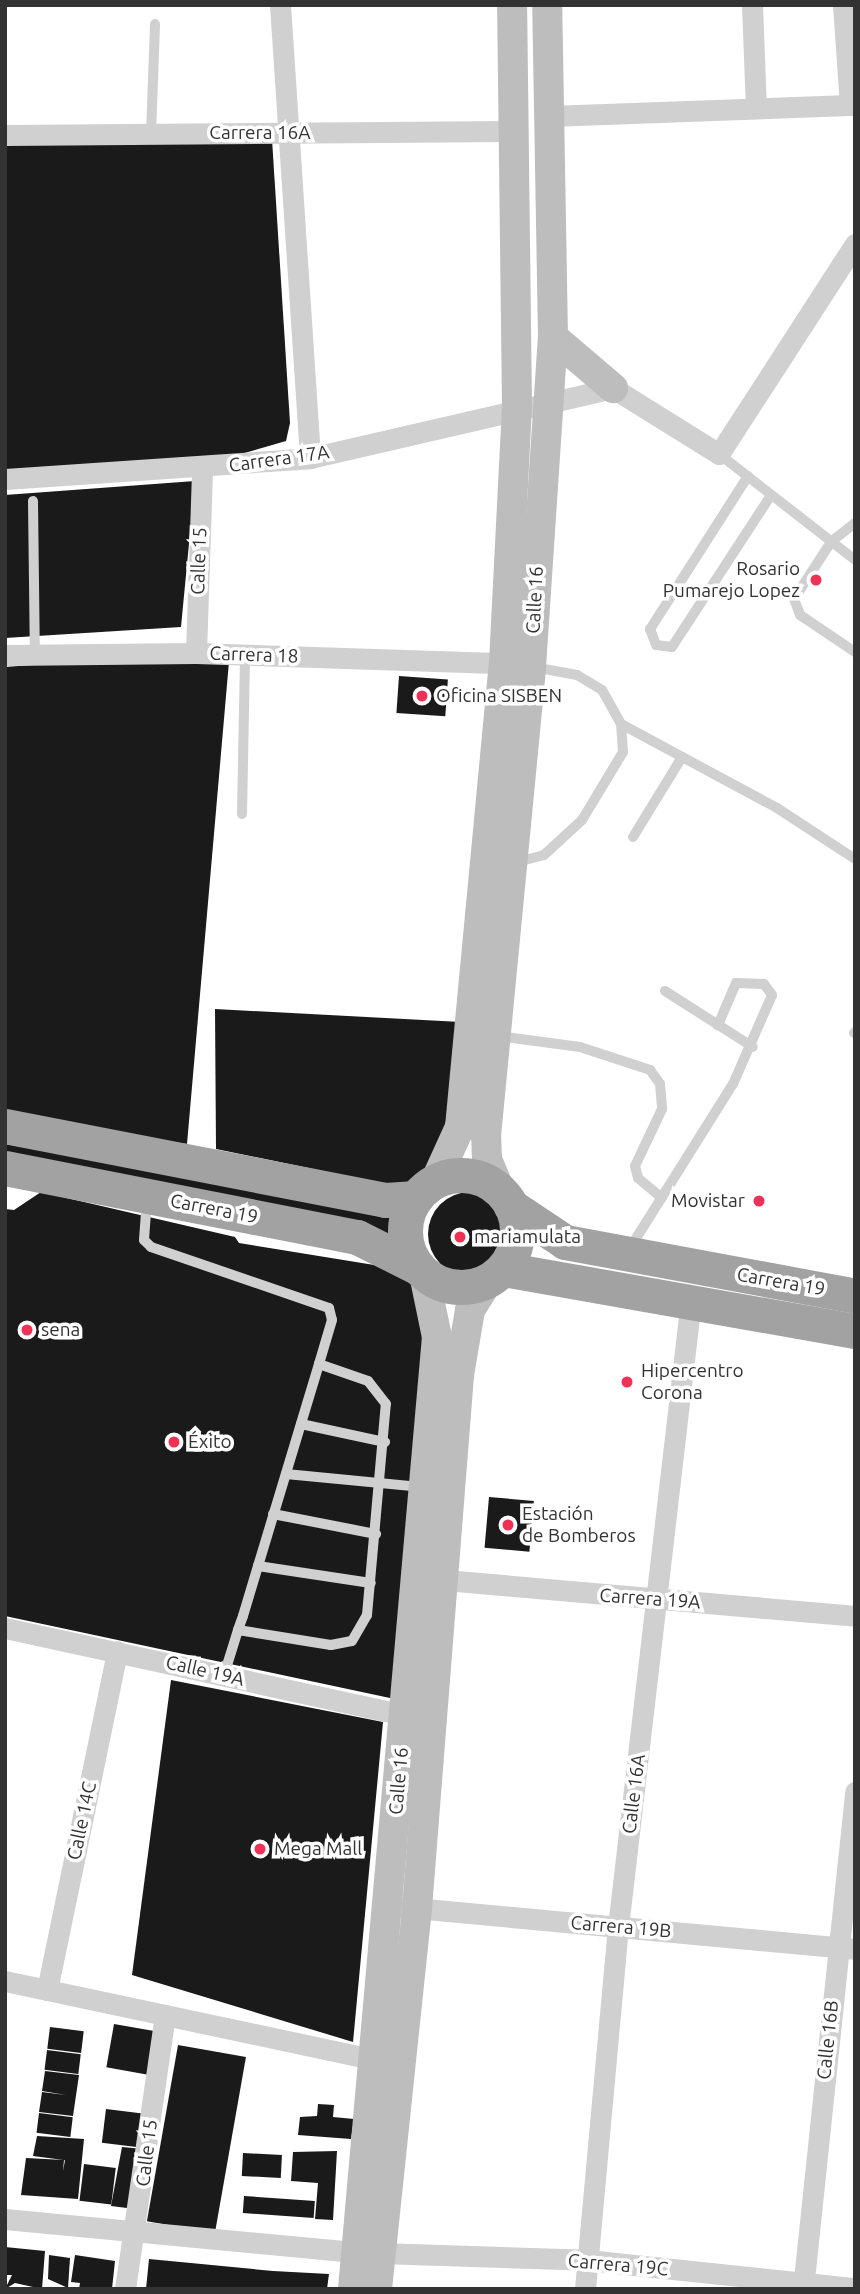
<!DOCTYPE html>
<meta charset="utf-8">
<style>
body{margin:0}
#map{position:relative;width:860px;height:2294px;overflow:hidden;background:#fff;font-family:Ubuntu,sans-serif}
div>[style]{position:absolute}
.building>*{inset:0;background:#1a1a1a;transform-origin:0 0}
.round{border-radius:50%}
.service>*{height:10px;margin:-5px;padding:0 5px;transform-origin:5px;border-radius:5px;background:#d0d0d0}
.minor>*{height:21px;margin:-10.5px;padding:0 10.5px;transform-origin:10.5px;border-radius:10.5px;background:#d0d0d0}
.secondary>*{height:30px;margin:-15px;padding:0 15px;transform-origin:15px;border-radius:15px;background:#bdbdbd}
.trunk>*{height:35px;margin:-17.5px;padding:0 17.5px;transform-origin:17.5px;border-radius:17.5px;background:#a2a2a2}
.trunk>.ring{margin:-17.5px;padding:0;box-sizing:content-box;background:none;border:35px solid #a2a2a2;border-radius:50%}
.dots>*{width:19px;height:19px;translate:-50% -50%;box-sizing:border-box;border:4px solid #fff;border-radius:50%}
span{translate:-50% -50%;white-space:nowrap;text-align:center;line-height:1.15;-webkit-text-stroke:7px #fff;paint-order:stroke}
.street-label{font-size:19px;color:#333}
.poi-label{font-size:19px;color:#333}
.right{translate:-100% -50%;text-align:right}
.left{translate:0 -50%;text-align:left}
.frame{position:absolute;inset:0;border:7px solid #333;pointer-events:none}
</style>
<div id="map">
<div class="building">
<i style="clip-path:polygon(272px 139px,290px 423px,286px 441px,217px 461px,5px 474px,5px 140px)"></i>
<i style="clip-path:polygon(195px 481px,181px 627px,5px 638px,5px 495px)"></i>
<i style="clip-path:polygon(230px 650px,187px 1144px,5px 1117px,5px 667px)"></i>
<i style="left:399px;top:676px;width:49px;height:37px;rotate:4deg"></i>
<i style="clip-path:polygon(215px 1009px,461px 1022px,456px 1116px,432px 1178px,405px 1188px,216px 1149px)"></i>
<i style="clip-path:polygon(5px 1144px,407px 1215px,404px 1237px,5px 1155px)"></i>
<i class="round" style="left:428px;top:1192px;width:84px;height:84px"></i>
<i style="clip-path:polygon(41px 1192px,235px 1237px,239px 1243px,405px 1270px,435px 1321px,404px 1701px,5px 1616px,5px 1209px,14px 1210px)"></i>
<i style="left:489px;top:1497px;width:45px;height:51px;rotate:5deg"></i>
<i style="clip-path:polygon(171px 1680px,383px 1722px,353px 2042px,132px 1975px)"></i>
<i style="left:114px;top:2024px;width:48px;height:44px;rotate:10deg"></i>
<i style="left:50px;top:2027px;width:34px;height:22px;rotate:7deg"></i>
<i style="left:178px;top:2045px;width:69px;height:179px;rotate:10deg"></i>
<i style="left:47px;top:2050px;width:34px;height:20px;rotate:7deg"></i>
<i style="clip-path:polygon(45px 2071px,79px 2075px,73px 2116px,39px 2112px,42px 2092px,66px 2095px,42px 2091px)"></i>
<i style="clip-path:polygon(318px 2104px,334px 2105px,333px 2117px,354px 2119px,351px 2139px,298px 2135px,300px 2117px,317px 2116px)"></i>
<i style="left:106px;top:2109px;width:43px;height:34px;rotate:7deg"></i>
<i style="left:39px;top:2113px;width:34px;height:20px;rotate:7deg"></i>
<i style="clip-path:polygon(37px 2136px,84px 2139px,78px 2199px,21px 2195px,26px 2158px,64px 2160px,63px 2171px,65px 2160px,79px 2162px,33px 2156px)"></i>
<i style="clip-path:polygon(122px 2147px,143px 2149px,135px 2209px,111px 2206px)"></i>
<i style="clip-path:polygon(337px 2151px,333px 2220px,315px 2219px,318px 2183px,291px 2181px,293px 2152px)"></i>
<i style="left:243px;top:2153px;width:39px;height:23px;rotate:3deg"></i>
<i style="left:84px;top:2164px;width:32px;height:37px;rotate:7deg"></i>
<i style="left:244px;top:2196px;width:71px;height:17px;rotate:4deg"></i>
<i style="clip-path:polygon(5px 2247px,45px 2251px,42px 2289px,15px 2283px,5px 2289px,12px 2275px,5px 2275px)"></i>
<i style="clip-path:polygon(49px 2255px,70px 2258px,68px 2288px,48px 2279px)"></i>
<i style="clip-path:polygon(75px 2255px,115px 2261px,112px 2289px,79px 2289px,80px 2283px,71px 2282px)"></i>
<i style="clip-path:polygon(149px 2259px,273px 2271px,329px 2274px,327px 2289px,146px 2289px)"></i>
</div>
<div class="service">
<i style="left:151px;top:134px;width:110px;rotate:-87.9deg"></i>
<i style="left:719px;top:454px;width:172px;rotate:37.9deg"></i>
<i style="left:748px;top:476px;width:182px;rotate:122.6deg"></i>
<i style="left:650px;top:629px;width:17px;rotate:69deg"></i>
<i style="left:656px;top:645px;width:16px;rotate:7deg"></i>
<i style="left:672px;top:647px;width:181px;rotate:-56.9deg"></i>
<i style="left:33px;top:501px;width:153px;rotate:89.3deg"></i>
<i style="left:855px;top:523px;width:31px;rotate:142deg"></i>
<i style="left:831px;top:542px;width:68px;rotate:123deg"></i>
<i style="left:794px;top:599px;width:17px;rotate:69deg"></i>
<i style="left:800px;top:615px;width:66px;rotate:33.9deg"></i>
<i style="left:621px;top:724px;width:177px;rotate:28.3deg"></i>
<i style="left:777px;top:808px;width:93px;rotate:33.2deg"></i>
<i style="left:242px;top:814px;width:160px;rotate:-88.9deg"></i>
<i style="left:633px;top:837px;width:94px;rotate:-58.5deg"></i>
<i style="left:514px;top:863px;width:31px;rotate:-15deg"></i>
<i style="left:544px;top:855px;width:52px;rotate:-42.6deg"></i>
<i style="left:582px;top:820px;width:79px;rotate:-58.9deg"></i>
<i style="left:623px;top:752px;width:28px;rotate:-94deg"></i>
<i style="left:621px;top:724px;width:39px;rotate:-119deg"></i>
<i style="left:602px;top:690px;width:29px;rotate:-149deg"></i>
<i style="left:577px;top:675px;width:45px;rotate:-169.7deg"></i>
<i style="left:665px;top:991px;width:104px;rotate:32.5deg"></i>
<i style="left:854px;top:1033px;width:1px;rotate:-45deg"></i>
<i style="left:498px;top:1036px;width:83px;rotate:7.6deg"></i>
<i style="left:580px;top:1047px;width:74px;rotate:18.2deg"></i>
<i style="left:650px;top:1070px;width:17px;rotate:54deg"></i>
<i style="left:660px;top:1084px;width:25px;rotate:85deg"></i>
<i style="left:662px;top:1109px;width:63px;rotate:115.3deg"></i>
<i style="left:635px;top:1166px;width:12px;rotate:76deg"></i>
<i style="left:638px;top:1178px;width:31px;rotate:40deg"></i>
<i style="left:147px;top:1199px;width:41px;rotate:94.2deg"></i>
<i style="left:144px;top:1240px;width:10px;rotate:45deg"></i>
<i style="left:151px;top:1247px;width:188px;rotate:18.9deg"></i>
<i style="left:329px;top:1308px;width:12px;rotate:76deg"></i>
<i style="left:332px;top:1320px;width:46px;rotate:106.5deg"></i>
<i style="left:319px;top:1364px;width:211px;rotate:106.8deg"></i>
<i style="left:258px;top:1566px;width:52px;rotate:106.7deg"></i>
<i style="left:243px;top:1616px;width:15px;rotate:110deg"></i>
<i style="left:238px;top:1630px;width:94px;rotate:9.2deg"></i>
<i style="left:331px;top:1645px;width:21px;rotate:-11deg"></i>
<i style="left:352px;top:1641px;width:30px;rotate:-60deg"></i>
<i style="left:367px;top:1615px;width:212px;rotate:-84.9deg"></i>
<i style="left:386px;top:1404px;width:29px;rotate:-128deg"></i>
<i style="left:368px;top:1381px;width:52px;rotate:-160.9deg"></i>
<i style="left:630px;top:1248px;width:194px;rotate:-57.9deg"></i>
<i style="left:733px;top:1084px;width:97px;rotate:-66.3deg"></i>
<i style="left:772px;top:995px;width:14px;rotate:-126deg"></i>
<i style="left:764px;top:984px;width:28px;rotate:-178deg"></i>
<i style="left:736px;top:983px;width:46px;rotate:113.2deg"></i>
<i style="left:301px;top:1424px;width:86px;rotate:12.1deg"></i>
<i style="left:286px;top:1474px;width:137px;rotate:5.5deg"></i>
<i style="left:273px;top:1514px;width:105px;rotate:11deg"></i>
<i style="left:258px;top:1566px;width:114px;rotate:8.6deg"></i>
<i style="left:224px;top:1675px;width:47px;rotate:-72.7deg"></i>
</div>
<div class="minor">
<i style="left:280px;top:5px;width:454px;rotate:86.2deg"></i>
<i style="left:752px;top:5px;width:103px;rotate:87.8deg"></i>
<i style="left:843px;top:5px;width:100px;rotate:86deg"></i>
<i style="left:549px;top:116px;width:306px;rotate:-2.1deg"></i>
<i style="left:5px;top:135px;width:510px;rotate:-0.45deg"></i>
<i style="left:5px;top:479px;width:306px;rotate:-3.9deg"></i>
<i style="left:310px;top:458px;width:311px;rotate:-13deg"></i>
<i style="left:613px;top:388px;width:125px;rotate:31.9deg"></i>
<i style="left:719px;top:454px;width:250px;rotate:-57.1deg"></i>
<i style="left:196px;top:653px;width:183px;rotate:-88.1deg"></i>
<i style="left:5px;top:655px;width:191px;rotate:-0.6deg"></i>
<i style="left:196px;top:653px;width:308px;rotate:1.9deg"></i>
<i style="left:445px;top:1580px;width:412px;rotate:5deg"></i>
<i style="left:5px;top:1628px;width:409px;rotate:12.3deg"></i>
<i style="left:404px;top:1907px;width:453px;rotate:5.3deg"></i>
<i style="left:5px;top:1981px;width:376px;rotate:12deg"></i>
<i style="left:47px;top:1990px;width:346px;rotate:-78.3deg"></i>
<i style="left:5px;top:2219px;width:353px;rotate:5.4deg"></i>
<i style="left:380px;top:2253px;width:207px;rotate:1.9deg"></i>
<i style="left:587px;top:2260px;width:269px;rotate:6deg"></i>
<i style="left:125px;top:2289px;width:277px;rotate:-81.7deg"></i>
<i style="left:585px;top:2289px;width:364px;rotate:-84.8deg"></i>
<i style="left:618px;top:1927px;width:631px;rotate:-83.36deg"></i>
<i style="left:803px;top:2289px;width:500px;rotate:-84deg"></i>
</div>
<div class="secondary">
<i style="left:553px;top:337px;width:79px;rotate:40.4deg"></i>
<i style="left:435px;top:1182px;width:60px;rotate:-65.6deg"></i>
<i style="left:460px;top:1127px;width:466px;rotate:-84.6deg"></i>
<i style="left:504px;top:663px;width:257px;rotate:-87.1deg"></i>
<i style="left:517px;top:406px;width:401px;rotate:-90.7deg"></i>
<i style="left:500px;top:1190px;width:33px;rotate:-113deg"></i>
<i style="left:487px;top:1160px;width:24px;rotate:-92deg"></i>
<i style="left:486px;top:1136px;width:471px;rotate:-84.5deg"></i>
<i style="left:531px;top:667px;width:331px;rotate:-86.2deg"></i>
<i style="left:553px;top:337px;width:332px;rotate:-91deg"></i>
<i style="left:353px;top:2289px;width:956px;rotate:-84.96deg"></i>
<i style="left:437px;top:1337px;width:64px;rotate:-101.7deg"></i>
<i style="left:377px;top:2289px;width:383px;rotate:-84deg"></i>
<i style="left:417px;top:1908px;width:535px;rotate:-85.49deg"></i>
<i style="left:459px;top:1375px;width:66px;rotate:-80.4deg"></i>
<i style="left:470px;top:1310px;width:34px;rotate:-58deg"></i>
</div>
<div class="trunk">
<i style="left:5px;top:1126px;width:387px;rotate:11deg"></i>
<i style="left:385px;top:1200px;width:31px;rotate:-4deg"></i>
<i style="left:5px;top:1168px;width:359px;rotate:11.1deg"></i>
<i style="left:357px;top:1237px;width:67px;rotate:26.6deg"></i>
<i class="ring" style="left:405px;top:1175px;width:77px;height:77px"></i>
<i style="left:511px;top:1206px;width:65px;rotate:33.7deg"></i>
<i style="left:565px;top:1242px;width:295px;rotate:10.5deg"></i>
<i style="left:503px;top:1269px;width:357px;rotate:10deg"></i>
</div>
<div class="dots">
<i style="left:816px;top:580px;background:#ed3255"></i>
<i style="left:422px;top:696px;background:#ed3255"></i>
<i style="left:759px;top:1201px;background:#ed3255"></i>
<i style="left:460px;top:1237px;background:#ed3255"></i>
<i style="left:27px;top:1330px;background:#ed3255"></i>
<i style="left:627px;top:1382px;background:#ed3255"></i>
<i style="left:174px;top:1442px;background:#ed3255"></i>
<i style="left:508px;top:1525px;background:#ed3255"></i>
<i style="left:260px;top:1849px;background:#ed3255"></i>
</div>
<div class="street-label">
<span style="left:260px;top:133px">Carrera 16A</span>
<span style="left:279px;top:459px;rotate:-8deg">Carrera 17A</span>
<span style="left:199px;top:561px;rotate:-88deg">Calle 15</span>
<span style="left:535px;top:600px;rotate:-87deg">Calle 16</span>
<span style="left:254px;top:655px;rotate:2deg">Carrera 18</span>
<span style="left:214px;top:1209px;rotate:11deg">Carrera 19</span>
<span style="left:781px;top:1282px;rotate:10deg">Carrera 19</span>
<span style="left:650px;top:1599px;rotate:4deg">Carrera 19A</span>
<span style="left:205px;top:1671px;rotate:13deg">Calle 19A</span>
<span style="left:399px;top:1781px;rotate:-85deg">Calle 16</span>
<span style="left:634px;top:1794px;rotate:-83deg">Calle 16A</span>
<span style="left:82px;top:1821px;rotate:-78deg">Calle 14C</span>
<span style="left:621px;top:1927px;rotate:5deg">Carrera 19B</span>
<span style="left:828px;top:2040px;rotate:-84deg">Calle 16B</span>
<span style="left:147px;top:2153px;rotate:-83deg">Calle 15</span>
<span style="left:618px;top:2265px;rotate:5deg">Carrera 19C</span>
</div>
<div class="poi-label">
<span class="right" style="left:800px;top:580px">Rosario<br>Pumarejo Lopez</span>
<span class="left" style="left:436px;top:696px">Oficina SISBEN</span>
<span class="right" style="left:745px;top:1201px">Movistar</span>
<span class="left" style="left:474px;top:1237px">mariamulata</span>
<span class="left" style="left:41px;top:1330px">sena</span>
<span class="left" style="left:641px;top:1382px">Hipercentro<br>Corona</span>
<span class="left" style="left:188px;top:1442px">Éxito</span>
<span class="left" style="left:522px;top:1525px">Estación<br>de Bomberos</span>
<span class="left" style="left:274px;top:1849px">Mega Mall</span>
</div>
<div class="frame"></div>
</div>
